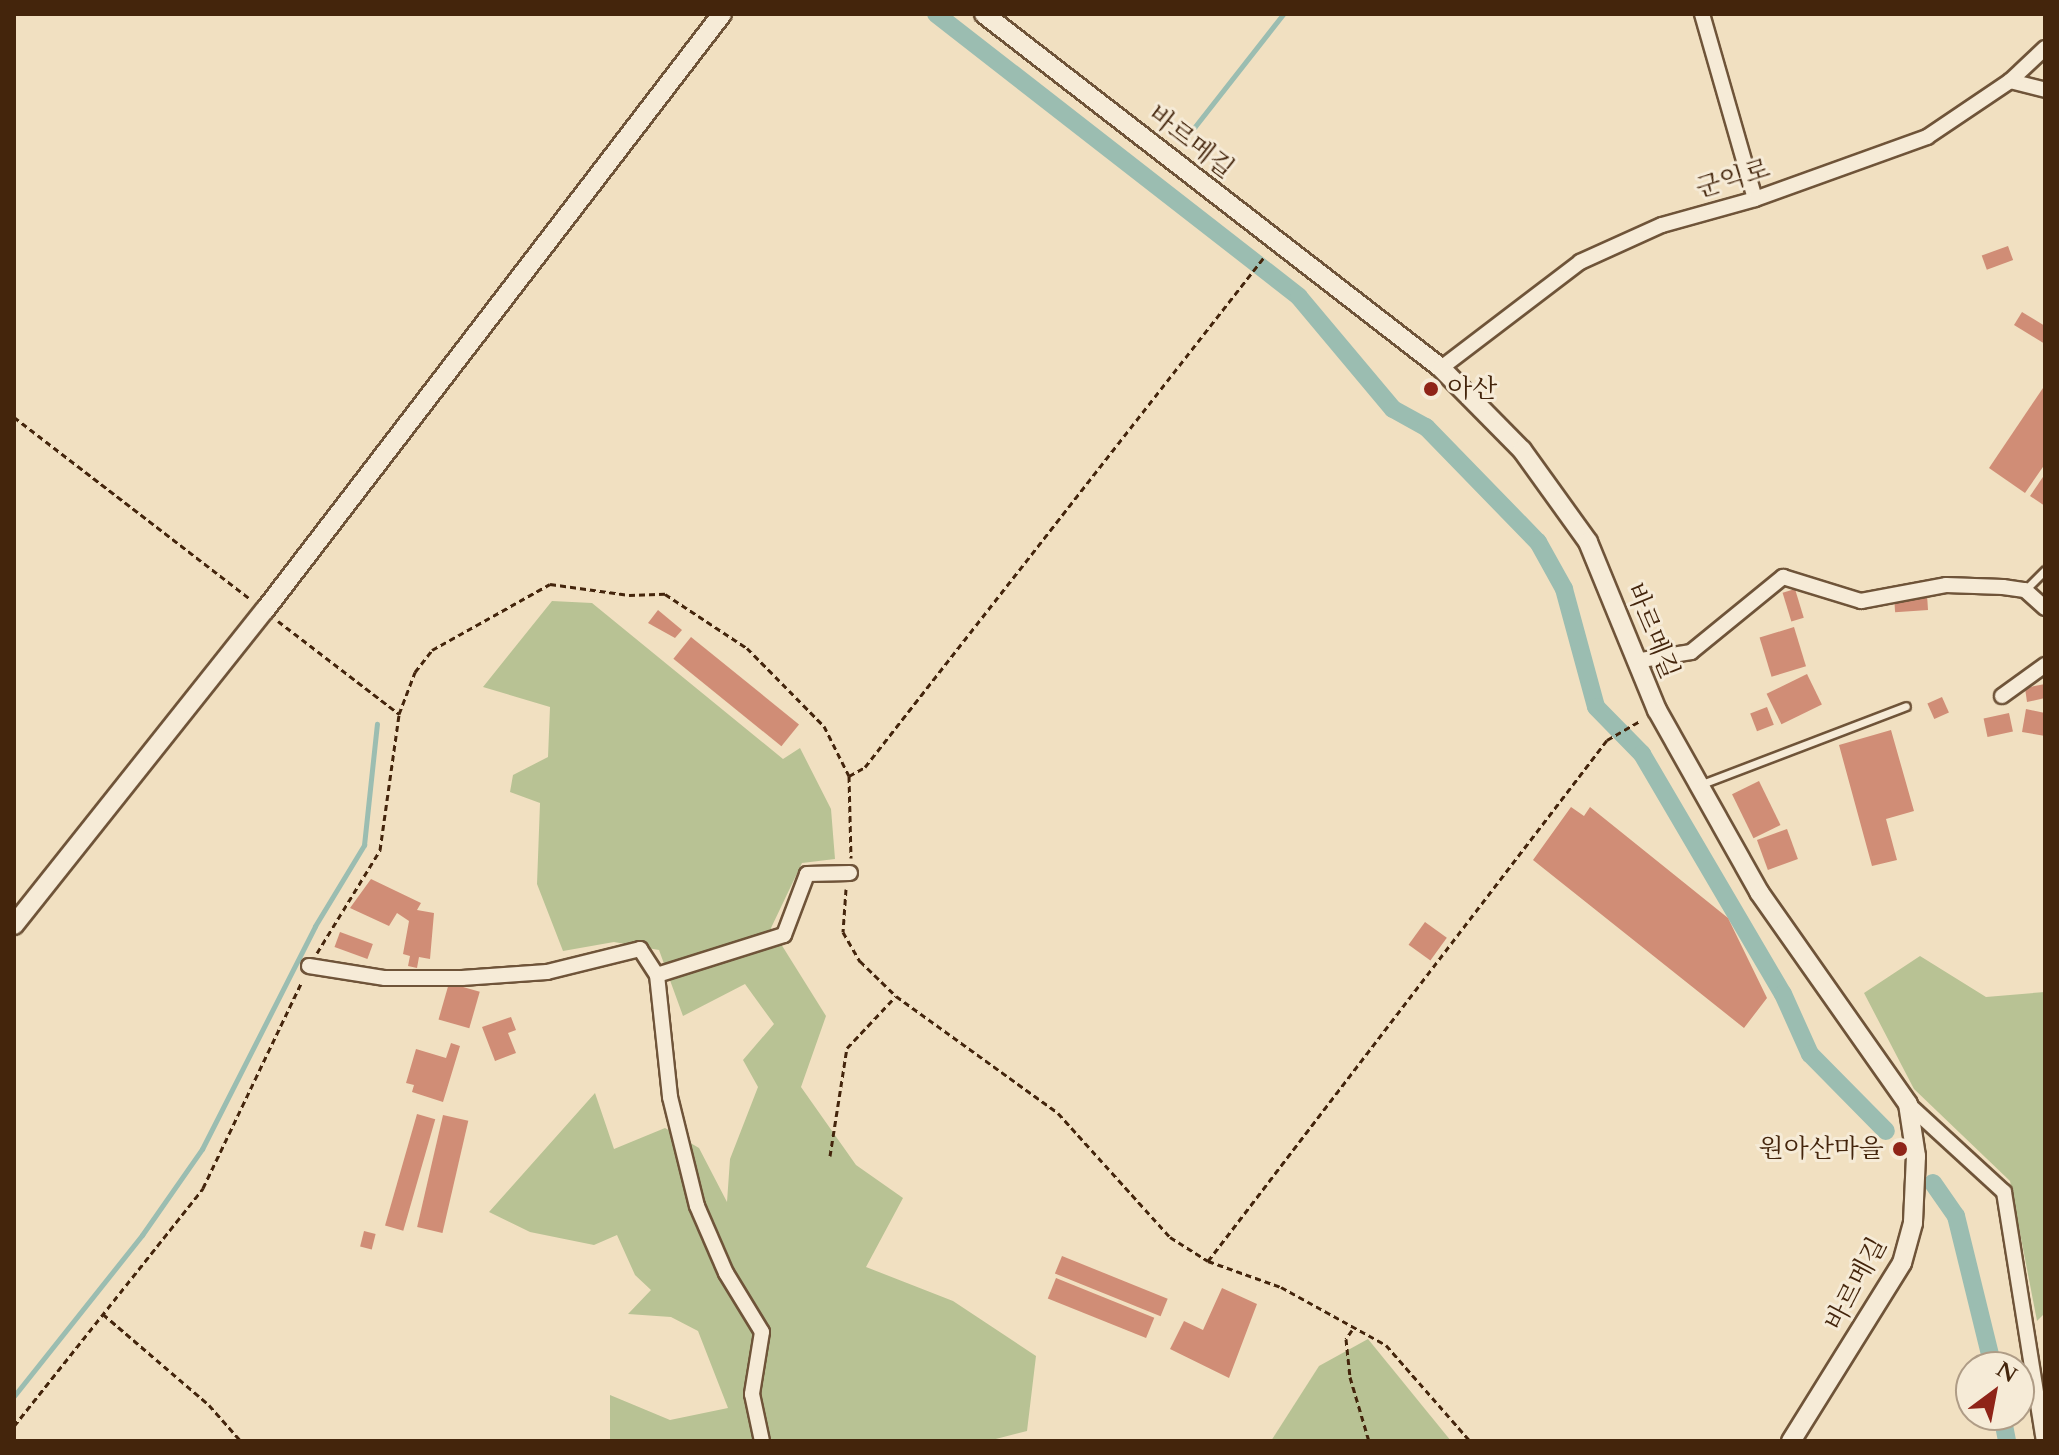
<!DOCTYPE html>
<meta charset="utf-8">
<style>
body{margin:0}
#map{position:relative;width:2059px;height:1455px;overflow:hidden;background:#f1e0c1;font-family:Cardo,"Noto Serif KR",serif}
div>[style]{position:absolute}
.green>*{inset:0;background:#b8c294}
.stream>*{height:5px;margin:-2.5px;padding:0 2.5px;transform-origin:2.5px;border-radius:2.5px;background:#9bbdb1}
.canal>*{height:18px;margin:-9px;padding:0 9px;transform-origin:9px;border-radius:9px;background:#9bbdb1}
.building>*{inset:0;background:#d08d76;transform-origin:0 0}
.path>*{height:3px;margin-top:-1.5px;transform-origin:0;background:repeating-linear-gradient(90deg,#44250c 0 6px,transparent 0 10px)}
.roads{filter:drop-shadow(2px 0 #6f5439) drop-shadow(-2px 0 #6f5439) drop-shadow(0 2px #6f5439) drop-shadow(0 -2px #6f5439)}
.service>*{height:7px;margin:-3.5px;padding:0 3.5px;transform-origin:3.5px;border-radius:3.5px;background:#f6ebd7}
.minor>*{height:14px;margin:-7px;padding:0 7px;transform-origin:7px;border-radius:7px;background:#f6ebd7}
.tertiary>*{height:18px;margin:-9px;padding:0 9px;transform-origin:9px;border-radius:9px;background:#f6ebd7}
.dots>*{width:22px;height:22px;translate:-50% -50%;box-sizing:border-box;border:4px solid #f6ebd7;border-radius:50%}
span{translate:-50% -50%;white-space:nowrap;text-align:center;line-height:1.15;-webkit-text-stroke:6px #f6ebd7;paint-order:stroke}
.street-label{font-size:26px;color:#44250c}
.poi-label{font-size:26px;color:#44250c}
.left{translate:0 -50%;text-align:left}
.right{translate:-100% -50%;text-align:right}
.frame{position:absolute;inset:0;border:16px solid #44250c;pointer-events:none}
.north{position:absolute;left:1955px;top:1351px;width:80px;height:80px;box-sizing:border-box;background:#f6ebd7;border:2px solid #af9c86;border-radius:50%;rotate:32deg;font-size:22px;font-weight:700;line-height:32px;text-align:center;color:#44250c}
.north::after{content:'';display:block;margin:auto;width:28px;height:36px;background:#8f2418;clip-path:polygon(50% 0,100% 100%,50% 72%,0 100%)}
</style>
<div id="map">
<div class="green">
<i style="clip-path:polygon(552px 601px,592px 603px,783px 759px,800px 748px,831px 809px,835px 859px,802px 863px,771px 928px,826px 1016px,801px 1087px,856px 1165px,903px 1198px,866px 1267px,953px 1301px,1036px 1356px,1027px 1431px,988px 1441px,610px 1441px,610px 1395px,670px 1420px,728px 1408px,698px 1331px,671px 1317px,628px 1314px,651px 1290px,635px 1275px,617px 1235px,594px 1245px,530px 1232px,489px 1212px,595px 1093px,614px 1149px,665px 1128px,699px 1148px,727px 1202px,730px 1159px,758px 1087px,743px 1060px,774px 1024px,745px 984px,683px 1016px,659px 950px,614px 942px,563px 951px,537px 884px,540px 803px,510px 792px,513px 775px,548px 757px,550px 707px,483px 687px)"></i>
<i style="clip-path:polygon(1920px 956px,1986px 997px,2045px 992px,2045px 1313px,2037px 1321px,2010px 1181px,1914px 1089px,1864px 993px)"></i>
<i style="clip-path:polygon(1368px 1339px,1451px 1441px,1271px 1441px,1319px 1366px)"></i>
</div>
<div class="stream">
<i style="left:1182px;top:143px;width:164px;rotate:-51.9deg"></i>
<i style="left:14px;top:1396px;width:206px;rotate:-51.5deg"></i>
<i style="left:142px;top:1235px;width:105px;rotate:-55.1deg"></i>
<i style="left:202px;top:1149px;width:250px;rotate:-63.1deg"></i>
<i style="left:315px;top:926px;width:95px;rotate:-58.8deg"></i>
<i style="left:364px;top:845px;width:122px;rotate:-83.9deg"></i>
</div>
<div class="canal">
<i style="left:936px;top:14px;width:460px;rotate:37.9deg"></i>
<i style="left:1299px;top:297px;width:146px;rotate:50deg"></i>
<i style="left:1393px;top:409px;width:38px;rotate:29deg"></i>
<i style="left:1426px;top:427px;width:161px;rotate:45.8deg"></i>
<i style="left:1538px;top:542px;width:54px;rotate:61deg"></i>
<i style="left:1564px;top:589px;width:122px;rotate:74.8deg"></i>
<i style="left:1596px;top:707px;width:66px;rotate:45.6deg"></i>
<i style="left:1642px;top:754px;width:278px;rotate:59.6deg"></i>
<i style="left:1783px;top:994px;width:66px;rotate:65.8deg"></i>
<i style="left:1810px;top:1054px;width:108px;rotate:45.4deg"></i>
<i style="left:1933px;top:1183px;width:40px;rotate:55.1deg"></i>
<i style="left:1956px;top:1216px;width:155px;rotate:76.2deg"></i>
<i style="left:2002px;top:1415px;width:26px;rotate:79deg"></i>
</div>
<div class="building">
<i style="left:2008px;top:246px;width:15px;height:28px;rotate:70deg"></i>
<i style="clip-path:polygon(2022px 312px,2045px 326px,2045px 344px,2014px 325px)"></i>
<i style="clip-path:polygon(2045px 385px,2045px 464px,2025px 493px,1989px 468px)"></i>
<i style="clip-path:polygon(2045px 474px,2045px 506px,2030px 496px)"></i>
<i style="left:1795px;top:589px;width:30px;height:13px;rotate:73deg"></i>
<i style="left:1927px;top:595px;width:15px;height:33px;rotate:86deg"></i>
<i style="clip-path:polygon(658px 610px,682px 630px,675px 638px,648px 623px)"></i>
<i style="left:1794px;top:627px;width:41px;height:36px;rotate:73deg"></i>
<i style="left:691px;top:637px;width:139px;height:28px;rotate:39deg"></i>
<i style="left:1807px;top:674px;width:34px;height:45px;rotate:64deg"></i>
<i style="clip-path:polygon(2045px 684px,2045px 698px,2027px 702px,2025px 688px)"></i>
<i style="left:1942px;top:697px;width:17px;height:16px;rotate:66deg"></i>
<i style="left:1767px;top:707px;width:19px;height:18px;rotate:69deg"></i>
<i style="clip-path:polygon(2026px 709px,2045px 713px,2045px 736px,2022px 732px)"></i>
<i style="left:2009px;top:713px;width:19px;height:26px;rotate:78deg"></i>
<i style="clip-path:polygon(1891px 730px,1914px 811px,1886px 819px,1897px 860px,1872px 866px,1839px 745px)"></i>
<i style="left:1759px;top:781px;width:49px;height:30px;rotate:64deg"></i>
<i style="clip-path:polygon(1571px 807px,1584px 816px,1590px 807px,1728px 918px,1767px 998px,1744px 1028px,1533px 860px)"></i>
<i style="left:1787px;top:829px;width:32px;height:32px;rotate:70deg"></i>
<i style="clip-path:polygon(371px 879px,421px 903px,417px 910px,434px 913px,430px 959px,419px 957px,417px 968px,408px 966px,410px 956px,403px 954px,409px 921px,397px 913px,389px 926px,350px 908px)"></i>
<i style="left:1425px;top:922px;width:27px;height:28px;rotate:36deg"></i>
<i style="left:340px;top:932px;width:35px;height:16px;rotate:20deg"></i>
<i style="left:449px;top:983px;width:32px;height:38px;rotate:16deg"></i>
<i style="clip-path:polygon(511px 1017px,516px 1030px,508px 1033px,516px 1053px,495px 1061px,482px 1027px)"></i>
<i style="clip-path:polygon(451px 1043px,460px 1046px,443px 1102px,412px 1092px,414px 1085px,406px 1083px,416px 1049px,446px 1058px)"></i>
<i style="left:417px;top:1114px;width:19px;height:116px;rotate:16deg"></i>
<i style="left:443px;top:1115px;width:26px;height:115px;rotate:13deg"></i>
<i style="left:364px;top:1231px;width:12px;height:16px;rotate:14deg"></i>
<i style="left:1062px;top:1256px;width:114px;height:19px;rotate:22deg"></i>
<i style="left:1056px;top:1278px;width:106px;height:22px;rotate:22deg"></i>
<i style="clip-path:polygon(1222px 1288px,1257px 1304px,1229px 1378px,1170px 1349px,1184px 1321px,1203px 1330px)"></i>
</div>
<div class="path">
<i style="left:14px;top:417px;width:298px;rotate:37.6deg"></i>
<i style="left:278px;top:621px;width:153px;rotate:37.5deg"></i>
<i style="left:849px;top:776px;width:18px;rotate:-29deg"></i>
<i style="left:865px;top:767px;width:649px;rotate:-51.95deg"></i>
<i style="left:846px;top:889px;width:43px;rotate:94deg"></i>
<i style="left:843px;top:932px;width:34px;rotate:60deg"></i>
<i style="left:860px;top:961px;width:50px;rotate:44.2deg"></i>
<i style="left:896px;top:996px;width:200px;rotate:35.8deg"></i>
<i style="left:1058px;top:1113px;width:167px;rotate:47.9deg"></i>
<i style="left:1170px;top:1237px;width:45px;rotate:32.3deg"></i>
<i style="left:1208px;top:1261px;width:77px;rotate:19.6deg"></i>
<i style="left:1281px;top:1287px;width:120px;rotate:28.9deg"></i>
<i style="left:1386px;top:1345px;width:128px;rotate:48.8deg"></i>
<i style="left:317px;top:953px;width:121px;rotate:-58.5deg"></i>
<i style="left:380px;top:850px;width:137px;rotate:-82deg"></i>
<i style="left:399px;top:714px;width:45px;rotate:-69.1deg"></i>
<i style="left:415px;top:672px;width:28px;rotate:-52deg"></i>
<i style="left:432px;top:650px;width:135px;rotate:-29.2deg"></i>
<i style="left:550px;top:584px;width:80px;rotate:7.9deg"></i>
<i style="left:629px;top:595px;width:36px;rotate:-2deg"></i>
<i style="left:665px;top:594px;width:98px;rotate:33.4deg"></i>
<i style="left:747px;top:648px;width:110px;rotate:45.4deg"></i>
<i style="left:824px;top:726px;width:56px;rotate:63.4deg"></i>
<i style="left:849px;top:776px;width:82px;rotate:88.6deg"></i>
<i style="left:830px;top:1156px;width:109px;rotate:-81.1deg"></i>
<i style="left:847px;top:1048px;width:71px;rotate:-46.7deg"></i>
<i style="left:1208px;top:1261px;width:656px;rotate:-52.55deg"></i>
<i style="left:1607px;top:740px;width:39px;rotate:-30deg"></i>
<i style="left:103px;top:1314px;width:140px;rotate:40.6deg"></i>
<i style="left:209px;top:1405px;width:48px;rotate:48.4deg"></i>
<i style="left:1352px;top:1330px;width:11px;rotate:124deg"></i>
<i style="left:1346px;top:1339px;width:38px;rotate:84deg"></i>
<i style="left:1350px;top:1377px;width:67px;rotate:73.5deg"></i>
<i style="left:14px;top:1426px;width:304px;rotate:-51.5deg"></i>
<i style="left:203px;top:1188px;width:229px;rotate:-64.4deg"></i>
</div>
<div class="roads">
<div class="service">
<i style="left:2025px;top:590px;width:28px;rotate:-45deg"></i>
<i style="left:1702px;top:784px;width:218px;rotate:-20.9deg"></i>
</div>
<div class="minor">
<i style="left:1702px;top:14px;width:192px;rotate:74deg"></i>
<i style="left:2010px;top:81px;width:36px;rotate:14deg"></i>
<i style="left:1441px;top:368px;width:175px;rotate:-37.3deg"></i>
<i style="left:1580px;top:262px;width:90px;rotate:-24.3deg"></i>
<i style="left:1662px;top:225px;width:97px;rotate:-15.6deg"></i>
<i style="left:1755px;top:199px;width:183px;rotate:-19.8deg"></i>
<i style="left:1927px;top:137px;width:100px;rotate:-34deg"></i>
<i style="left:2010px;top:81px;width:48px;rotate:-43.3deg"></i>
<i style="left:1635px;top:661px;width:57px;rotate:-9.1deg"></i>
<i style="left:1691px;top:652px;width:119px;rotate:-39.2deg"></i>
<i style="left:1783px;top:577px;width:82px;rotate:17.1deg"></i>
<i style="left:1861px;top:601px;width:86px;rotate:-10.7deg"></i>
<i style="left:1946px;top:585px;width:57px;rotate:2deg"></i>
<i style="left:2003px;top:587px;width:22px;rotate:8deg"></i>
<i style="left:2025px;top:590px;width:27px;rotate:42deg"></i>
<i style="left:2002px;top:696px;width:53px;rotate:-35.8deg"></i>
<i style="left:309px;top:966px;width:77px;rotate:9deg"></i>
<i style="left:385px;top:978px;width:77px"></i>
<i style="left:462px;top:978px;width:85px;rotate:-4deg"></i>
<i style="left:547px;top:972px;width:96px;rotate:-13.9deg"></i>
<i style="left:640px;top:949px;width:31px;rotate:57deg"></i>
<i style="left:657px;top:975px;width:123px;rotate:83.9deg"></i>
<i style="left:670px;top:1097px;width:112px;rotate:76.1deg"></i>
<i style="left:697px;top:1206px;width:73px;rotate:66.6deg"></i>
<i style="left:726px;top:1273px;width:69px;rotate:58.6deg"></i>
<i style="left:762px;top:1332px;width:63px;rotate:99.2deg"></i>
<i style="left:752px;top:1394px;width:48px;rotate:78deg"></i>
<i style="left:657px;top:975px;width:133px;rotate:-17.5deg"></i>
<i style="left:784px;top:935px;width:65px;rotate:-69.3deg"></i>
<i style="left:807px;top:874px;width:43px;rotate:-1.3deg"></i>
<i style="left:1908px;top:1104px;width:130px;rotate:42.5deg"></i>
<i style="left:2004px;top:1192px;width:252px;rotate:80.9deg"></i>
</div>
<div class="tertiary">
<i style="left:984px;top:14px;width:578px;rotate:37.76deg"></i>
<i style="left:1441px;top:368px;width:115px;rotate:45.4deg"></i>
<i style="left:1522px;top:450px;width:113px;rotate:54.3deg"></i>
<i style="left:1588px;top:542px;width:182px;rotate:67.7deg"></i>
<i style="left:1657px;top:710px;width:209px;rotate:60.7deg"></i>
<i style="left:1759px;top:892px;width:259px;rotate:54.9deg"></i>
<i style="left:1908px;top:1104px;width:53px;rotate:81.3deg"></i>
<i style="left:1916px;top:1156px;width:67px;rotate:92.6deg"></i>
<i style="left:1913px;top:1223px;width:41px;rotate:105.4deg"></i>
<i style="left:1902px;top:1263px;width:210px;rotate:121.9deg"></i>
<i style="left:14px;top:925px;width:403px;rotate:-51.5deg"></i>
<i style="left:265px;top:610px;width:751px;rotate:-52.52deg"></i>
</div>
</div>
<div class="dots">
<i style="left:1431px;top:389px;background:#8f2418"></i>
<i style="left:1900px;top:1149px;background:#8f2418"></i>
</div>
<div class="street-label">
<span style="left:1191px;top:142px;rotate:38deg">바르메길</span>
<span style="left:1733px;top:179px;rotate:-17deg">군익로</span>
<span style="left:1652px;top:631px;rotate:68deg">바르메길</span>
<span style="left:1856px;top:1284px;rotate:-62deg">바르메길</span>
</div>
<div class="poi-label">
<span class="left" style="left:1447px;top:389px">아산</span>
<span class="right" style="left:1884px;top:1149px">원아산마을</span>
</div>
<div class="frame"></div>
<div class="north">N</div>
</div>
